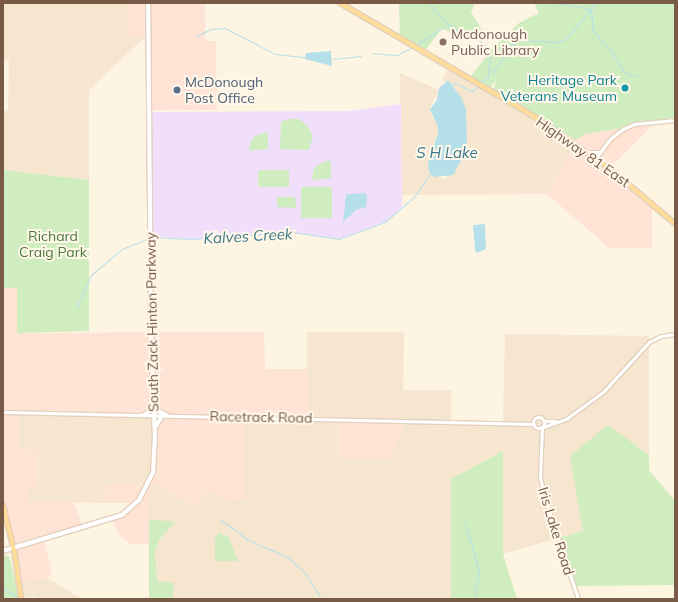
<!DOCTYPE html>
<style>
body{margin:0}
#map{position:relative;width:678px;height:602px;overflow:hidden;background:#fef4e2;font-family:Mulish,sans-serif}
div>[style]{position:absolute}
.residential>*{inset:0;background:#f6e6cf}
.commercial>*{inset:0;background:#ffe3d5}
.education>*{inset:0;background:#f1defa}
.green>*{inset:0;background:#d0edbf;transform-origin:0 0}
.water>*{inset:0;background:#b5e0e9}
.stream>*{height:1px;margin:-0.5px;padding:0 0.5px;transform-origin:0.5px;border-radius:0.5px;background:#b5e0e9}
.roads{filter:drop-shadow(1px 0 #e3d0bd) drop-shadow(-1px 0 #e3d0bd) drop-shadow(0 1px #e3d0bd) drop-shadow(0 -1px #e3d0bd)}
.tertiary>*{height:3px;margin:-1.5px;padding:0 1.5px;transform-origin:1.5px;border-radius:1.5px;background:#fff}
.tertiary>.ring{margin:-1.5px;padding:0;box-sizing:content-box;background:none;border:3px solid #fff;border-radius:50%}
.secondary>*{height:3.5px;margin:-1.75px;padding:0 1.75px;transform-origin:1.75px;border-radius:1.75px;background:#fff}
.primary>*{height:4px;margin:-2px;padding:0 2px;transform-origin:2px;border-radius:2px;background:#ffdc98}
.dots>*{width:11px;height:11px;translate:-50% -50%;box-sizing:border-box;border:2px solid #fff7ea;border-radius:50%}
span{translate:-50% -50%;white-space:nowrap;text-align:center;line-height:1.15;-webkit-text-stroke:4px #fff7ea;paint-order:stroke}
.education-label{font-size:14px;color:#785e54}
.left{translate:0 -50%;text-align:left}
.culture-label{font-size:14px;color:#0d838f}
.right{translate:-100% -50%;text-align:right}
.service-label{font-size:14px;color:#4e5e75}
.street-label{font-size:14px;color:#785a46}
.park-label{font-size:14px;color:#4b793b}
.water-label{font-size:15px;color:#3b7786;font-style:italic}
.frame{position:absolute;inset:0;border:4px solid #785a46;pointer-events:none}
</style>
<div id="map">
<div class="residential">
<i style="clip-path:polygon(3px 3px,128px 3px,128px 36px,146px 36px,89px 90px,89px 180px,3px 170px,3px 111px,8px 111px,9px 61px,3px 60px)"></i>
<i style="clip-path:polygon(448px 68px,575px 144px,547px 194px,401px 195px,400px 73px,439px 90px,430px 107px,432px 116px,438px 124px,437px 135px,428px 156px,435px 162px,429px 173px,445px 179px,464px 158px,459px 96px,450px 82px,442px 81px)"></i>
<i style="clip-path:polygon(307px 332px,404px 332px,403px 390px,451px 390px,451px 422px,503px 423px,505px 334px,649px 336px,649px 455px,608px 426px,583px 531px,503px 554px,503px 451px,451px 479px,451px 599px,149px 599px,149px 485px,105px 485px,105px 503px,28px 502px,27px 488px,37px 488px,38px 450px,18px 449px,19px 412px,152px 415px,155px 448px,150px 485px,159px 485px,195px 508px,208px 490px,223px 499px,245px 500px,245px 417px,307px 418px)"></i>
<i style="clip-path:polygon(47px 578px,82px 599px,34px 599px,34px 596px,19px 599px,16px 582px)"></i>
</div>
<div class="commercial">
<i style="clip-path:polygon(128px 3px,205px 3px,205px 41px,216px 41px,217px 110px,147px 110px,146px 36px,128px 36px)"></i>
<i style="clip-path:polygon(656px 122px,611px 167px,652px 203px,652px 248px,609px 248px,547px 194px,575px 144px,554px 132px)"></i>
<i style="clip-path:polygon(3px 288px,17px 288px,18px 333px,264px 332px,265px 369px,307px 369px,307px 419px,245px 417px,245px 500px,223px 499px,208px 490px,195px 508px,159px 485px,152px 485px,157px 415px,19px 412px,18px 449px,38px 450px,37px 488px,27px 488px,28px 502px,74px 502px,83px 529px,44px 540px,52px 573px,47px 578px,16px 582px,17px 552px,3px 499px)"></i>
<i style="clip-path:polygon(338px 419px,405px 421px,391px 458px,338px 458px)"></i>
<i style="clip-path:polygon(105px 485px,149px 485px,149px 544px,131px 544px,120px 536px,113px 521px,131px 510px,136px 503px,105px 503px)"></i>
</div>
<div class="education">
<i style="clip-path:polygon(401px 104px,402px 207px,385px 222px,339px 239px,295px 233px,192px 239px,151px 237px,150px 112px,348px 111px)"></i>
</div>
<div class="green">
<i style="clip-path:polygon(399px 3px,475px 3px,471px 12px,484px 34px,473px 39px,442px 29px,423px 53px,400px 39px)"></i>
<i style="clip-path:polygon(534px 3px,675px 3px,675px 120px,585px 134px,576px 140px,493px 92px,496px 79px,488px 92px,468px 80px,492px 49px,519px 23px,539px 13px)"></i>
<i style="clip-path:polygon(288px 119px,299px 119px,308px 126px,313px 136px,309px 150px,280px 149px,281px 122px)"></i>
<i style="clip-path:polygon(268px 132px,268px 149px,249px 151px,251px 141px,255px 136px)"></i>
<i style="clip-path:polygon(325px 161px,331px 161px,331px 178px,312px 180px,314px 168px)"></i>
<i style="clip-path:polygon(3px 170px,89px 180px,89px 331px,17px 333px,17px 288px,3px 288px)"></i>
<i style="left:258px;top:170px;width:31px;height:17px"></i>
<i style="left:301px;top:187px;width:31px;height:31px"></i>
<i style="clip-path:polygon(277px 197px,295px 197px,296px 208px,277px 207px)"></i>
<i style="clip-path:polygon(608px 425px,649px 455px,649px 470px,675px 501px,675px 585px,574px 586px,556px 539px,583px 531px,570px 456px)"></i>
<i style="clip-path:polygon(503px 451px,503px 554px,517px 599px,451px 599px,451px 479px)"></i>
<i style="clip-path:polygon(149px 519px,175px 522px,159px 540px,155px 553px,157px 581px,174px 583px,173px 599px,149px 599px)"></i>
<i style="clip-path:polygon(219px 533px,228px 536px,238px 561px,215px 561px,215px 538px)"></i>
<i style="clip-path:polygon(6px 555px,10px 558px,19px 599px,3px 599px,3px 556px)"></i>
</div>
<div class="water">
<i style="clip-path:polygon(331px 51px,332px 66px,305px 59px,306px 53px)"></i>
<i style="clip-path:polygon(448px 80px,461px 97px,466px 109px,467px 150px,453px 175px,435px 177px,429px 172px,428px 159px,438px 134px,438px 127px,430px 109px,437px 100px,439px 88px)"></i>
<i style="clip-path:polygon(364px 193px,367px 195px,366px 207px,356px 210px,343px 222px,346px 194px)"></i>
<i style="clip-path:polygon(485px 224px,486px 249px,477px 253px,475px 250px,473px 225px)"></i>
</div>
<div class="stream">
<i style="left:429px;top:3px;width:31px;rotate:48deg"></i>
<i style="left:450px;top:26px;width:32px;rotate:26deg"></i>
<i style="left:479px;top:40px;width:8px;rotate:45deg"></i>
<i style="left:559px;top:3px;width:33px;rotate:11deg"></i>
<i style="left:591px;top:10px;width:21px;rotate:85deg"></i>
<i style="left:593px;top:31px;width:27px;rotate:48deg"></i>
<i style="left:611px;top:51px;width:26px;rotate:58deg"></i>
<i style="left:625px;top:73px;width:13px;rotate:18deg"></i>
<i style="left:196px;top:36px;width:17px;rotate:-25deg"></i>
<i style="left:211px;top:29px;width:14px;rotate:-4deg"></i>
<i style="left:225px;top:28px;width:56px;rotate:27.5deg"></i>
<i style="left:275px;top:54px;width:30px;rotate:6deg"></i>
<i style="left:416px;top:45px;width:38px;rotate:-33deg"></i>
<i style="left:372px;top:53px;width:25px;rotate:5deg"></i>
<i style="left:397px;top:55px;width:18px;rotate:-27deg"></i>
<i style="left:333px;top:59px;width:28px;rotate:-6deg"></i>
<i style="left:490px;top:71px;width:3px;rotate:18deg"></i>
<i style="left:493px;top:72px;width:30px;rotate:-56deg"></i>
<i style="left:510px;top:47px;width:11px;rotate:-38deg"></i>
<i style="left:519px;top:40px;width:36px;rotate:3deg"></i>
<i style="left:555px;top:42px;width:11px;rotate:-15deg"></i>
<i style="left:566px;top:39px;width:47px;rotate:-50.2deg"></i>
<i style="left:480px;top:82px;width:9px;rotate:-32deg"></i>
<i style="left:488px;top:77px;width:25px;rotate:-85deg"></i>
<i style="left:451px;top:85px;width:4px;rotate:-27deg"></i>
<i style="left:455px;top:83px;width:19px;rotate:25deg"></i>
<i style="left:472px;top:91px;width:8px;rotate:-40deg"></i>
<i style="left:152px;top:237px;width:40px;rotate:2.9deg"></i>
<i style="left:192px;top:239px;width:99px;rotate:-4deg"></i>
<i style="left:291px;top:232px;width:49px;rotate:8.3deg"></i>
<i style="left:339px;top:239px;width:49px;rotate:-20.3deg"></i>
<i style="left:385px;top:222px;width:38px;rotate:-41deg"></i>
<i style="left:414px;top:197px;width:29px;rotate:-56deg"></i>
<i style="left:76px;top:309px;width:37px;rotate:-66deg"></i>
<i style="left:91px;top:275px;width:40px;rotate:-40deg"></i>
<i style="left:122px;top:249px;width:29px;rotate:-22deg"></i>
<i style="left:220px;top:519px;width:34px;rotate:37deg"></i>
<i style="left:247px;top:539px;width:46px;rotate:24.3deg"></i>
<i style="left:289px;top:558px;width:23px;rotate:43deg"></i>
<i style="left:306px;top:574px;width:29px;rotate:59deg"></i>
<i style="left:465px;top:522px;width:51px;rotate:74.1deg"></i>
<i style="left:479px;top:571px;width:28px;rotate:100deg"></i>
<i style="left:3px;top:587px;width:20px;rotate:37deg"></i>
</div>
<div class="roads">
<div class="tertiary">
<i style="left:588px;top:152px;width:11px"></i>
<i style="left:595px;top:159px;width:26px;rotate:-53deg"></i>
<i style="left:611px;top:138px;width:15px;rotate:-37deg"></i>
<i style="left:623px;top:129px;width:12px;rotate:-24deg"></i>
<i style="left:634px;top:124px;width:41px;rotate:-5.6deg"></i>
<i style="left:3px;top:412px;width:531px;rotate:1.29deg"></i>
<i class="ring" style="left:533.5px;top:417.5px;width:8px;height:8px"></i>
<i style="left:544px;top:421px;width:11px"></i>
<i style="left:543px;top:427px;width:24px;rotate:-19deg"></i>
<i style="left:566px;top:419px;width:46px;rotate:-36.1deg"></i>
<i style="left:603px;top:392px;width:68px;rotate:-47.4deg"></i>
<i style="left:649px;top:342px;width:13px;rotate:-27deg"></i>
<i style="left:661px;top:336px;width:14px;rotate:-8deg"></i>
<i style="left:542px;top:428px;width:48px;rotate:92.4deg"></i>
<i style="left:540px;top:476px;width:17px;rotate:80deg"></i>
<i style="left:543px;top:493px;width:112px;rotate:71.7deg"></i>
</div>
<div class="secondary">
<i style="left:154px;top:404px;width:9px;rotate:54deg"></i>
<i style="left:159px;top:411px;width:10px;rotate:29deg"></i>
<i style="left:144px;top:415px;width:8px;rotate:-30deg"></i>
<i style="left:151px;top:411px;width:4px;rotate:-76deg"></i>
<i style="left:156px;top:426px;width:12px;rotate:-59deg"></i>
<i style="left:3px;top:551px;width:124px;rotate:-16.8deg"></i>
<i style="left:122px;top:515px;width:23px;rotate:-41deg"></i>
<i style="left:139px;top:500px;width:30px;rotate:-63deg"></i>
<i style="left:153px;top:473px;width:33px;rotate:-87deg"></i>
<i style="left:155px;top:440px;width:112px;rotate:-92deg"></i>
<i style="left:151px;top:328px;width:325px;rotate:-90.5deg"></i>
</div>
<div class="primary">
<i style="left:340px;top:3px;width:226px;rotate:30.3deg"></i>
<i style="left:535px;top:117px;width:96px;rotate:34.8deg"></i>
<i style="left:614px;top:172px;width:80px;rotate:40.4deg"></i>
<i style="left:3px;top:505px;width:51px;rotate:76.5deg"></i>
<i style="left:15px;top:555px;width:44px;rotate:82.2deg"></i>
</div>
</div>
<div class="dots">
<i style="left:443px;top:42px;background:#8d6e63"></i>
<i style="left:625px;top:88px;background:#0f9aa8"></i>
<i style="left:177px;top:90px;background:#5c6f8a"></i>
</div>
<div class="education-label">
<span class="left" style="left:451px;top:42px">Mcdonough<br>Public Library</span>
</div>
<div class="culture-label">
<span class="right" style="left:617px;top:88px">Heritage Park<br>Veterans Museum</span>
</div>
<div class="service-label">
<span class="left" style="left:185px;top:90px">McDonough<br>Post Office</span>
</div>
<div class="street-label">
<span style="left:583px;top:152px;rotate:35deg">Highway 81 East</span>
<span style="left:152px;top:322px;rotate:-91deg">South Zack Hinton Parkway</span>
<span style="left:261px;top:417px;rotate:1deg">Racetrack Road</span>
<span style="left:556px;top:531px;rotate:73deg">Iris Lake Road</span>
</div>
<div class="park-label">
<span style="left:53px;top:244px">Richard<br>Craig Park</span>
</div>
<div class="water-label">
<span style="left:447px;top:153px">S H Lake</span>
<span style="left:248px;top:236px;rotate:-3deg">Kalves Creek</span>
</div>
<div class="frame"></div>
</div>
